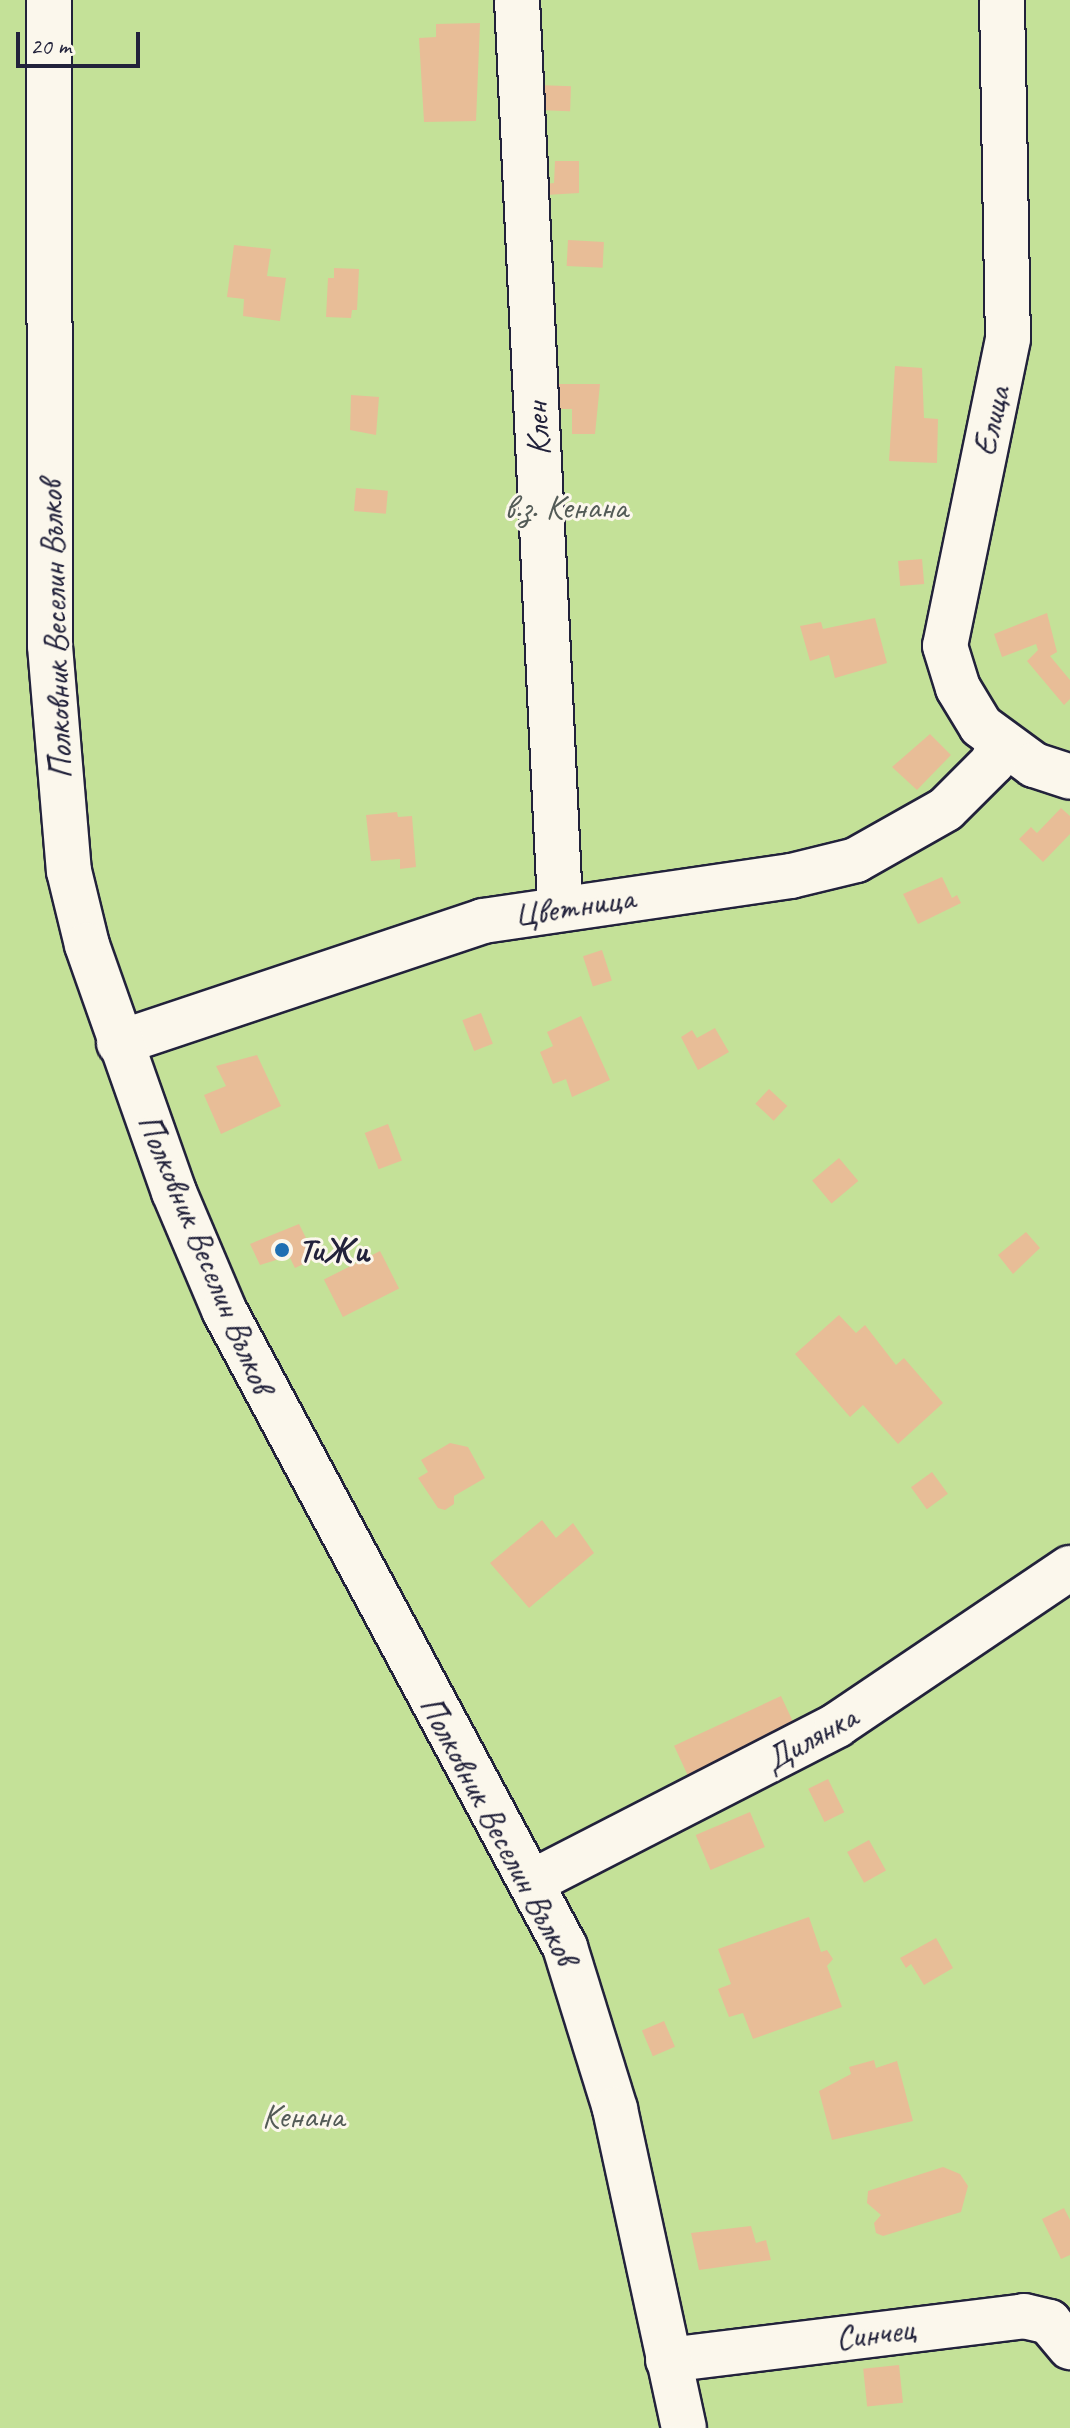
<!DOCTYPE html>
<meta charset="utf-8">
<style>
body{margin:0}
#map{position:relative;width:1070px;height:2428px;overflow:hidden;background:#f7ebdb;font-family:Caveat,sans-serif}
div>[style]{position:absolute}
.green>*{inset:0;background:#c4e198;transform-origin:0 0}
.building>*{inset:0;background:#e8bd97;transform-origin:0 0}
.roads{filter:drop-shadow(2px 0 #22223b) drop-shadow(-2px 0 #22223b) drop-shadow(0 2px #22223b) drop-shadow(0 -2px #22223b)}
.minor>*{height:44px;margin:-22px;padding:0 22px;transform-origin:22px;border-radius:22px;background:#fbf7ec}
.secondary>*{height:44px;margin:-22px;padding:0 22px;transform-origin:22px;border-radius:22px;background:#fbf7ec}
.dots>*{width:22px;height:22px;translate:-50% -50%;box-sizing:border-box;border:4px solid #fbf7ec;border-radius:50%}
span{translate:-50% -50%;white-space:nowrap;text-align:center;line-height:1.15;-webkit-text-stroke:6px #fbf7ec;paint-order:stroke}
.street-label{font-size:34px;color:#22223b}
.park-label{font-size:34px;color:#535b57}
.poi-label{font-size:34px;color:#22223b;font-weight:700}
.left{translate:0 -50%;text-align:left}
.scale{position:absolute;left:16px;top:32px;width:124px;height:36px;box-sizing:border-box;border:4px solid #22223b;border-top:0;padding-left:10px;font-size:24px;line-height:28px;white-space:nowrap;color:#22223b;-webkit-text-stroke:6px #fbf7ec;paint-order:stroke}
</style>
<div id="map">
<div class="green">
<i style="left:0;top:0;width:1070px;height:2428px"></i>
</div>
<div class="building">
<i style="clip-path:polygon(480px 23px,476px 121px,424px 122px,419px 38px,436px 37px,436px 24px)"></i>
<i style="left:538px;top:85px;width:33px;height:25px;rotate:2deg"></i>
<i style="clip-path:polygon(555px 161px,579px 161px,579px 193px,546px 195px,545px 184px,554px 183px)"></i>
<i style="left:568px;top:240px;width:36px;height:26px;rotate:3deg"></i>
<i style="clip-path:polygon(234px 245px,271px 249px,267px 276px,286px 278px,280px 321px,243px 316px,244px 299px,227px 297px)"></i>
<i style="clip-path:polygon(334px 268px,359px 269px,357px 310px,352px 310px,351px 318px,326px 317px,328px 278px,334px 278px)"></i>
<i style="clip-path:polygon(895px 366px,922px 368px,924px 418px,938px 419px,937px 463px,889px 461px)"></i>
<i style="clip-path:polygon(556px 384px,600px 384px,595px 434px,572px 434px,572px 409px,556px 409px)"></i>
<i style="clip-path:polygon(351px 395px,379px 397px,376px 435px,350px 430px)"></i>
<i style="left:356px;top:488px;width:32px;height:23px;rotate:5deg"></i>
<i style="left:922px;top:559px;width:25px;height:24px;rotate:85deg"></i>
<i style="clip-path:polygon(1047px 613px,1057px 652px,1050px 656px,1070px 680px,1070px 699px,1064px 705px,1027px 661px,1038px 650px,1036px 644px,1002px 657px,994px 634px)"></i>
<i style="clip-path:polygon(875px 618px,887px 663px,835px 678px,829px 655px,810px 661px,800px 626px,821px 622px,823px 629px)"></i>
<i style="clip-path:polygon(930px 734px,951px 755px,917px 790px,892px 767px)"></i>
<i style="clip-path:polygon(1061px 808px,1070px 816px,1070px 834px,1043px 862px,1019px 839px,1031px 827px,1037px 833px)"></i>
<i style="clip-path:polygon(397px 812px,398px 817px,412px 816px,416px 867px,400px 869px,400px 859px,371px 861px,366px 815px)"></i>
<i style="clip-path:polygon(942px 877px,952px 898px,957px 895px,961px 903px,918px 924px,903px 894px)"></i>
<i style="left:602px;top:950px;width:32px;height:20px;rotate:72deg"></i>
<i style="left:481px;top:1013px;width:33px;height:20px;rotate:69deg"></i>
<i style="clip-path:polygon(581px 1016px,610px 1080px,572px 1097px,566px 1079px,553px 1084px,540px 1052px,553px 1046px,547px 1032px)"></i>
<i style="clip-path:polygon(715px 1028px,729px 1052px,698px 1070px,681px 1037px,692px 1030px,697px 1038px)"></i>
<i style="clip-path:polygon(257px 1055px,281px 1106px,221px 1134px,204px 1095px,226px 1086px,216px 1066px)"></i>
<i style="left:769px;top:1089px;width:25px;height:20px;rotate:43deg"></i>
<i style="left:388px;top:1124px;width:39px;height:25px;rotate:69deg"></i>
<i style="left:839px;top:1158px;width:30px;height:35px;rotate:50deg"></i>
<i style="clip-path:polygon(299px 1224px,316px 1258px,295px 1268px,289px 1256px,260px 1265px,250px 1244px)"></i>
<i style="clip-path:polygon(1026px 1232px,1040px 1248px,1013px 1274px,998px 1255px)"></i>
<i style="left:380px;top:1251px;width:42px;height:63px;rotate:63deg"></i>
<i style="clip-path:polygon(839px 1315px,856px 1333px,865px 1325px,896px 1365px,904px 1358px,943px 1403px,898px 1444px,863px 1405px,850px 1417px,795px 1354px)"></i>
<i style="clip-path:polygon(450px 1443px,468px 1447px,485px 1478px,454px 1496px,454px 1504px,445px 1510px,438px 1508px,418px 1478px,428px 1472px,421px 1460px)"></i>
<i style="left:932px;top:1472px;width:27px;height:26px;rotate:54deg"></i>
<i style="clip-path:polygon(542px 1520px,556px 1538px,573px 1523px,594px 1553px,529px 1608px,490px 1563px)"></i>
<i style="left:781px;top:1696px;width:43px;height:118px;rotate:65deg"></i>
<i style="left:828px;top:1779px;width:37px;height:22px;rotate:64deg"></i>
<i style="left:750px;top:1812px;width:38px;height:59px;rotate:67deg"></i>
<i style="left:869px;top:1840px;width:35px;height:25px;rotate:61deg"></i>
<i style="clip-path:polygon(809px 1917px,821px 1952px,827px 1950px,833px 1959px,827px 1966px,842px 2007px,753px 2039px,743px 2013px,729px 2017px,718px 1989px,731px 1984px,718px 1949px)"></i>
<i style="clip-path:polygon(936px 1938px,953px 1968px,924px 1985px,911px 1964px,906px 1968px,900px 1958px)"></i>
<i style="left:664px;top:2021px;width:28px;height:24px;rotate:67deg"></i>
<i style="clip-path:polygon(874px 2060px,876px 2068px,897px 2061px,913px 2121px,832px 2140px,819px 2091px,851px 2074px,849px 2067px)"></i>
<i style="clip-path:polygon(943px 2167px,960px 2174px,968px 2186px,961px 2212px,883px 2236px,876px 2233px,874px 2223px,881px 2215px,867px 2203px,868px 2191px)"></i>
<i style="clip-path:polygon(1064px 2208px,1070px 2220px,1070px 2255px,1061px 2259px,1042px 2219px)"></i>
<i style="clip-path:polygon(751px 2226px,756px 2243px,766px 2240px,771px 2260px,699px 2270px,691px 2233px)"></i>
<i style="left:899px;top:2365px;width:38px;height:36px;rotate:84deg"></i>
</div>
<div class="roads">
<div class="minor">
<i style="left:517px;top:0;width:907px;rotate:87.28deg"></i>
<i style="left:1002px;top:0;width:339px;rotate:89deg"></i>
<i style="left:1008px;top:339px;width:313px;rotate:101.6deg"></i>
<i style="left:945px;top:646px;width:44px;rotate:72.8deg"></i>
<i style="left:958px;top:688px;width:44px;rotate:58.8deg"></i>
<i style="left:981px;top:726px;width:66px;rotate:36.3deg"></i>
<i style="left:1034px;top:765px;width:38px;rotate:18deg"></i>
<i style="left:119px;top:1043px;width:384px;rotate:-18.5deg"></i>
<i style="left:483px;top:921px;width:311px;rotate:-8.3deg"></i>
<i style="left:791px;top:876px;width:67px;rotate:-13.8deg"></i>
<i style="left:856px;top:860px;width:103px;rotate:-29.5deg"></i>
<i style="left:946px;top:809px;width:66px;rotate:-45deg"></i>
<i style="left:993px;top:762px;width:21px;rotate:-73deg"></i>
<i style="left:534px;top:1881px;width:341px;rotate:-27.2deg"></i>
<i style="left:837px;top:1725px;width:281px;rotate:-34deg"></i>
<i style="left:668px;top:2360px;width:359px;rotate:-7deg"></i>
<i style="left:1024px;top:2316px;width:26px;rotate:13deg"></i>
<i style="left:1049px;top:2322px;width:33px;rotate:50deg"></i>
</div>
<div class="secondary">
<i style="left:49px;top:0;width:646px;rotate:89.91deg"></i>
<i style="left:50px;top:646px;width:226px;rotate:85.2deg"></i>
<i style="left:69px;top:871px;width:76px;rotate:76.3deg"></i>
<i style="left:87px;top:945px;width:262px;rotate:70.6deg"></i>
<i style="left:174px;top:1192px;width:128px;rotate:67deg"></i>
<i style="left:224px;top:1310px;width:723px;rotate:61.84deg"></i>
<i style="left:565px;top:1947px;width:170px;rotate:72.8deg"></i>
<i style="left:615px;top:2109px;width:326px;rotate:77.8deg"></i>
</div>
</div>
<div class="dots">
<i style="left:282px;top:1250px;background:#1f6fb2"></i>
</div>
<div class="street-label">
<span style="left:991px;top:421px;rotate:-77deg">Елица</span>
<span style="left:537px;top:429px;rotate:-93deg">Клен</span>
<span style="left:55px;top:630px;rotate:-92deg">Полковник Веселин Вълков</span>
<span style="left:574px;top:906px;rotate:-9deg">Цветница</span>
<span style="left:206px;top:1253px;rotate:67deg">Полковник Веселин Вълков</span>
<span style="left:810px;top:1738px;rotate:-29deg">Дилянка</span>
<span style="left:499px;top:1830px;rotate:62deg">Полковник Веселин Вълков</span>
<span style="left:875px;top:2333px;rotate:-7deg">Синчец</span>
</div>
<div class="park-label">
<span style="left:566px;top:507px">в.з. Кенана</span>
<span style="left:303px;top:2116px">Кенана</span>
</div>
<div class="poi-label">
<span class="left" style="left:298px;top:1250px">ТиЖи</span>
</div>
<div class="scale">20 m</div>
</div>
